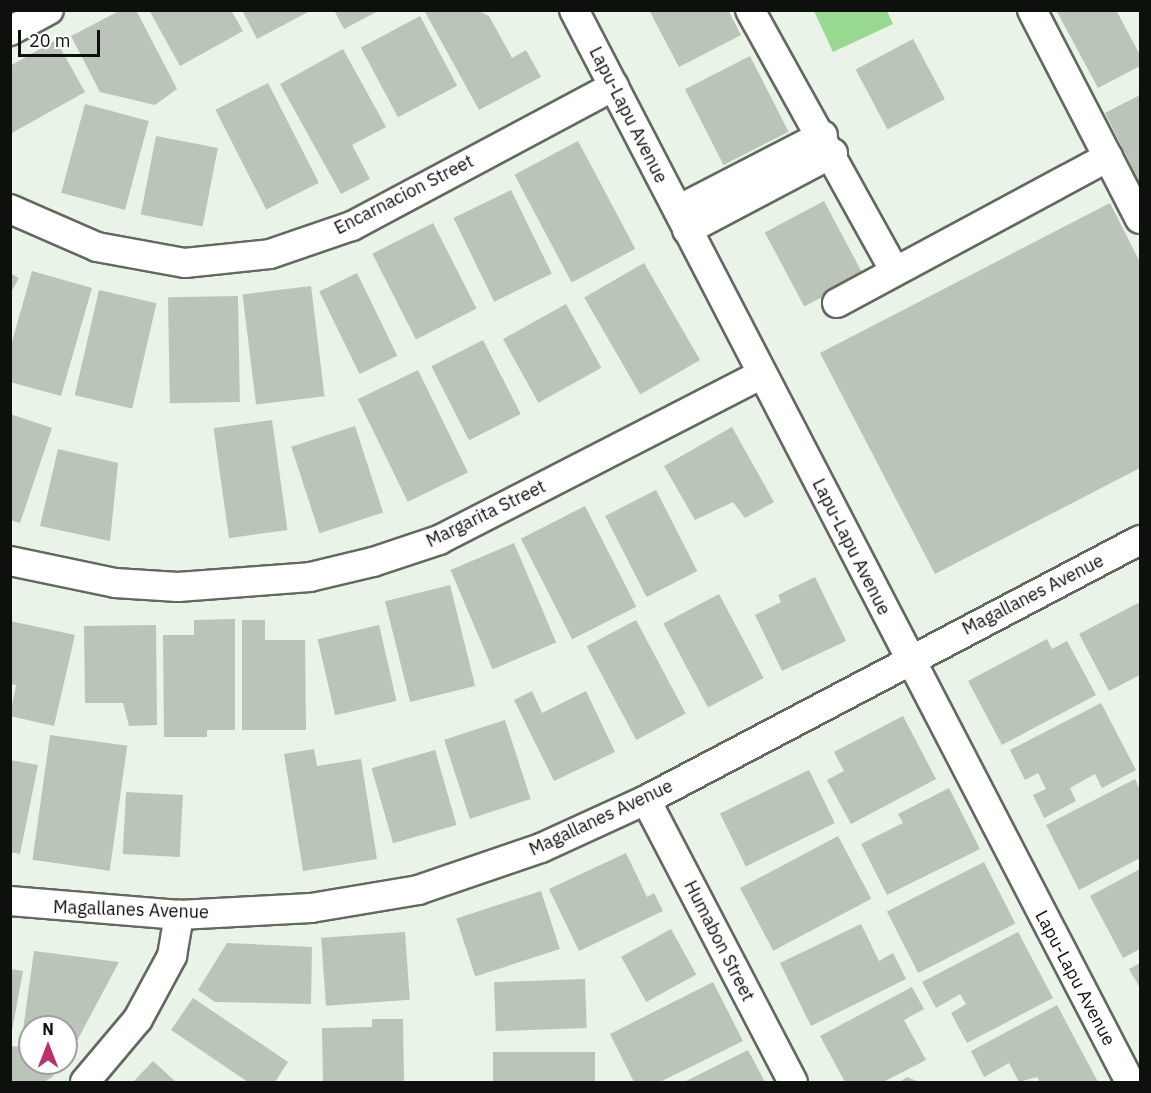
<!DOCTYPE html>
<style>
body{margin:0}
#map{position:relative;width:1151px;height:1093px;overflow:hidden;background:#e9f3e7;font-family:"IBM Plex Sans",sans-serif}
div>[style]{position:absolute}
.water>*{inset:0;background:#99d890}
.building>*{inset:0;background:#bac4b9;transform-origin:0 0}
.roads{filter:drop-shadow(2px 0 #626a60) drop-shadow(-2px 0 #626a60) drop-shadow(0 2px #626a60) drop-shadow(0 -2px #626a60)}
.minor>*{height:28px;margin:-14px;padding:0 14px;transform-origin:14px;border-radius:14px;background:#fff}
span{translate:-50% -50%;white-space:nowrap;text-align:center;line-height:1.15;-webkit-text-stroke:4.5px #fff;paint-order:stroke}
.street-label{font-size:18px;color:#0d100c}
.frame{position:absolute;inset:0;border:12px solid #0d100c;pointer-events:none}
.north{position:absolute;left:18px;top:1015px;width:60px;height:60px;box-sizing:border-box;background:#fff;border:2px solid #9e9f9e;border-radius:50%;rotate:0deg;font-size:16px;font-weight:700;line-height:24px;text-align:center;color:#0d100c}
.north::after{content:'';display:block;margin:auto;width:21px;height:27px;background:#bb316b;clip-path:polygon(50% 0,100% 100%,50% 72%,0 100%)}
.scale{position:absolute;left:18px;top:30px;width:82px;height:27px;box-sizing:border-box;border:3px solid #0d100c;border-top:0;padding-left:8px;font-size:18px;line-height:21px;white-space:nowrap;color:#0d100c;-webkit-text-stroke:4px #fff;paint-order:stroke}
</style>
<div id="map">
<div class="water">
<i style="clip-path:polygon(814px 11px,887px 11px,893px 24px,833px 52px)"></i>
</div>
<div class="building">
<i style="clip-path:polygon(121px 10px,136px 10px,177px 89px,155px 105px,100px 92px,71px 36px)"></i>
<i style="clip-path:polygon(149px 10px,231px 10px,243px 31px,180px 66px)"></i>
<i style="clip-path:polygon(242px 10px,312px 10px,257px 39px)"></i>
<i style="clip-path:polygon(334px 10px,380px 10px,344px 29px)"></i>
<i style="clip-path:polygon(424px 10px,477px 10px,489px 16px,512px 58px,526px 50px,541px 77px,479px 110px)"></i>
<i style="clip-path:polygon(649px 10px,728px 10px,741px 35px,679px 67px)"></i>
<i style="clip-path:polygon(1056px 10px,1116px 10px,1140px 55px,1140px 66px,1098px 88px)"></i>
<i style="left:420px;top:16px;width:79px;height:67px;rotate:62deg"></i>
<i style="left:913px;top:39px;width:68px;height:65px;rotate:62deg"></i>
<i style="clip-path:polygon(56px 40px,85px 92px,10px 134px,10px 66px)"></i>
<i style="clip-path:polygon(343px 49px,386px 127px,352px 145px,370px 179px,341px 194px,280px 84px)"></i>
<i style="left:750px;top:56px;width:85px;height:73px;rotate:63deg"></i>
<i style="left:268px;top:83px;width:112px;height:59px;rotate:63deg"></i>
<i style="clip-path:polygon(1140px 95px,1140px 183px,1105px 113px)"></i>
<i style="left:85px;top:104px;width:66px;height:92px;rotate:15deg"></i>
<i style="left:156px;top:136px;width:63px;height:80px;rotate:11deg"></i>
<i style="left:578px;top:141px;width:122px;height:72px;rotate:62deg"></i>
<i style="left:511px;top:190px;width:93px;height:64px;rotate:64deg"></i>
<i style="left:824px;top:201px;width:84px;height:67px;rotate:62deg"></i>
<i style="clip-path:polygon(1110px 203px,1140px 262px,1140px 468px,935px 574px,820px 353px)"></i>
<i style="left:433px;top:223px;width:96px;height:68px;rotate:63deg"></i>
<i style="left:644px;top:263px;width:112px;height:69px;rotate:60deg"></i>
<i style="clip-path:polygon(32px 271px,92px 288px,61px 396px,10px 382px,10px 349px)"></i>
<i style="clip-path:polygon(10px 273px,19px 278px,10px 294px)"></i>
<i style="left:357px;top:273px;width:92px;height:42px;rotate:64deg"></i>
<i style="left:311px;top:286px;width:111px;height:69px;rotate:83deg"></i>
<i style="left:99px;top:290px;width:59px;height:108px;rotate:13deg"></i>
<i style="left:238px;top:296px;width:106px;height:70px;rotate:89deg"></i>
<i style="left:566px;top:304px;width:73px;height:72px;rotate:61deg"></i>
<i style="left:483px;top:340px;width:83px;height:58px;rotate:63deg"></i>
<i style="left:418px;top:370px;width:114px;height:67px;rotate:64deg"></i>
<i style="clip-path:polygon(10px 414px,52px 428px,20px 523px,10px 520px)"></i>
<i style="left:272px;top:420px;width:111px;height:59px;rotate:82deg"></i>
<i style="left:355px;top:426px;width:91px;height:67px;rotate:72deg"></i>
<i style="clip-path:polygon(732px 427px,774px 502px,745px 518px,733px 502px,695px 520px,664px 466px)"></i>
<i style="clip-path:polygon(58px 449px,118px 463px,110px 541px,40px 526px)"></i>
<i style="left:656px;top:490px;width:91px;height:57px;rotate:63deg"></i>
<i style="left:585px;top:506px;width:113px;height:72px;rotate:63deg"></i>
<i style="left:514px;top:543px;width:108px;height:69px;rotate:67deg"></i>
<i style="clip-path:polygon(815px 577px,846px 641px,782px 671px,755px 615px,781px 602px,778px 595px)"></i>
<i style="left:450px;top:585px;width:104px;height:67px;rotate:76deg"></i>
<i style="left:719px;top:594px;width:95px;height:63px;rotate:62deg"></i>
<i style="clip-path:polygon(1140px 602px,1140px 675px,1109px 691px,1079px 634px)"></i>
<i style="clip-path:polygon(235px 619px,235px 730px,207px 730px,207px 737px,164px 737px,163px 635px,194px 635px,194px 620px)"></i>
<i style="clip-path:polygon(242px 620px,265px 620px,265px 640px,305px 640px,306px 730px,242px 730px)"></i>
<i style="left:636px;top:620px;width:106px;height:56px;rotate:62deg"></i>
<i style="clip-path:polygon(10px 621px,75px 635px,54px 726px,10px 716px,16px 685px,10px 684px)"></i>
<i style="clip-path:polygon(156px 625px,157px 725px,129px 726px,123px 703px,85px 703px,84px 626px)"></i>
<i style="left:379px;top:625px;width:78px;height:63px;rotate:77deg"></i>
<i style="clip-path:polygon(1047px 639px,1052px 649px,1067px 641px,1096px 695px,1002px 745px,968px 681px)"></i>
<i style="clip-path:polygon(532px 691px,542px 713px,586px 691px,615px 752px,554px 781px,514px 700px)"></i>
<i style="clip-path:polygon(1101px 703px,1136px 770px,1102px 788px,1095px 774px,1070px 788px,1076px 801px,1044px 818px,1033px 795px,1046px 789px,1038px 773px,1025px 780px,1010px 750px)"></i>
<i style="clip-path:polygon(903px 716px,936px 779px,851px 824px,827px 780px,844px 771px,834px 752px)"></i>
<i style="left:505px;top:720px;width:83px;height:64px;rotate:72deg"></i>
<i style="left:50px;top:735px;width:78px;height:126px;rotate:8deg"></i>
<i style="clip-path:polygon(314px 749px,317px 766px,361px 759px,377px 859px,303px 871px,284px 754px)"></i>
<i style="left:435px;top:750px;width:78px;height:66px;rotate:74deg"></i>
<i style="clip-path:polygon(10px 760px,38px 765px,20px 854px,10px 852px)"></i>
<i style="left:809px;top:770px;width:59px;height:99px;rotate:64deg"></i>
<i style="clip-path:polygon(1135px 779px,1140px 790px,1140px 858px,1079px 890px,1046px 825px)"></i>
<i style="clip-path:polygon(949px 788px,980px 849px,887px 895px,861px 844px,903px 823px,898px 814px)"></i>
<i style="left:126px;top:792px;width:57px;height:62px;rotate:3deg"></i>
<i style="left:838px;top:836px;width:71px;height:111px;rotate:62deg"></i>
<i style="clip-path:polygon(626px 853px,647px 897px,654px 893px,663px 911px,579px 951px,549px 889px)"></i>
<i style="left:984px;top:862px;width:69px;height:109px;rotate:63deg"></i>
<i style="clip-path:polygon(1140px 869px,1140px 949px,1123px 958px,1090px 896px)"></i>
<i style="left:541px;top:891px;width:61px;height:89px;rotate:72deg"></i>
<i style="clip-path:polygon(861px 924px,879px 961px,893px 953px,906px 979px,811px 1026px,780px 963px)"></i>
<i style="left:671px;top:929px;width:52px;height:57px;rotate:61deg"></i>
<i style="left:405px;top:932px;width:68px;height:84px;rotate:86deg"></i>
<i style="clip-path:polygon(1018px 932px,1053px 998px,967px 1043px,951px 1013px,966px 1004px,960px 994px,936px 1008px,922px 982px)"></i>
<i style="clip-path:polygon(227px 943px,312px 947px,311px 1004px,215px 1002px,198px 990px)"></i>
<i style="clip-path:polygon(34px 951px,119px 962px,71px 1052px,66px 1050px,66px 1027px,30px 1027px,30px 1039px,22px 1037px)"></i>
<i style="clip-path:polygon(1140px 963px,1140px 988px,1129px 969px)"></i>
<i style="clip-path:polygon(10px 969px,23px 971px,12px 1031px,10px 1031px)"></i>
<i style="left:585px;top:979px;width:49px;height:91px;rotate:88deg"></i>
<i style="clip-path:polygon(713px 982px,743px 1041px,660px 1082px,634px 1082px,610px 1034px)"></i>
<i style="clip-path:polygon(912px 987px,924px 1009px,904px 1020px,926px 1060px,883px 1082px,845px 1082px,820px 1036px)"></i>
<i style="clip-path:polygon(193px 998px,288px 1062px,275px 1082px,248px 1082px,171px 1030px)"></i>
<i style="clip-path:polygon(1057px 1005px,1098px 1082px,1040px 1082px,1037px 1077px,1019px 1082px,1009px 1063px,984px 1077px,971px 1051px)"></i>
<i style="clip-path:polygon(372px 1019px,403px 1019px,404px 1082px,323px 1082px,322px 1028px,372px 1027px)"></i>
<i style="clip-path:polygon(10px 1046px,22px 1047px,30px 1063px,40px 1063px,54px 1076px,44px 1082px,10px 1082px)"></i>
<i style="clip-path:polygon(748px 1050px,765px 1082px,684px 1082px)"></i>
<i style="left:493px;top:1052px;width:102px;height:30px"></i>
<i style="clip-path:polygon(153px 1061px,176px 1082px,133px 1082px)"></i>
<i style="clip-path:polygon(907px 1077px,919px 1082px,900px 1082px)"></i>
</div>
<div class="roads">
<div class="minor">
<i style="left:574px;top:10px;width:1208px;rotate:62.59deg"></i>
<i style="left:750px;top:10px;width:297px;rotate:61deg"></i>
<i style="left:1032px;top:10px;width:235px;rotate:62.7deg"></i>
<i style="left:10px;top:31px;width:44px;rotate:-28.3deg"></i>
<i style="left:10px;top:209px;width:95px;rotate:23.6deg"></i>
<i style="left:97px;top:247px;width:89px;rotate:10.3deg"></i>
<i style="left:185px;top:263px;width:85px;rotate:-6deg"></i>
<i style="left:270px;top:254px;width:87px;rotate:-18.9deg"></i>
<i style="left:352px;top:226px;width:297px;rotate:-28.1deg"></i>
<i style="left:678px;top:210px;width:163px;rotate:-27.3deg"></i>
<i style="left:687px;top:230px;width:165px;rotate:-27.8deg"></i>
<i style="left:837px;top:303px;width:308px;rotate:-28.3deg"></i>
<i style="left:10px;top:561px;width:107px;rotate:11.8deg"></i>
<i style="left:115px;top:583px;width:63px;rotate:3.6deg"></i>
<i style="left:178px;top:587px;width:132px;rotate:-4.3deg"></i>
<i style="left:310px;top:577px;width:65px;rotate:-13.4deg"></i>
<i style="left:373px;top:562px;width:70px;rotate:-18.4deg"></i>
<i style="left:439px;top:540px;width:363px;rotate:-27.2deg"></i>
<i style="left:646px;top:800px;width:318px;rotate:62.5deg"></i>
<i style="left:10px;top:901px;width:170px;rotate:4.7deg"></i>
<i style="left:179px;top:915px;width:132px;rotate:-3deg"></i>
<i style="left:311px;top:908px;width:109px;rotate:-9.5deg"></i>
<i style="left:418px;top:890px;width:130px;rotate:-18.9deg"></i>
<i style="left:541px;top:848px;width:115px;rotate:-24.6deg"></i>
<i style="left:646px;top:800px;width:558px;rotate:-27.76deg"></i>
<i style="left:85px;top:1082px;width:82px;rotate:-49.9deg"></i>
<i style="left:138px;top:1019px;width:72px;rotate:-61.6deg"></i>
<i style="left:172px;top:956px;width:42px;rotate:-80.3deg"></i>
</div>
</div>
<div class="street-label">
<span style="left:628px;top:115px;rotate:63deg">Lapu-Lapu Avenue</span>
<span style="left:404px;top:195px;rotate:-27deg">Encarnacion Street</span>
<span style="left:486px;top:514px;rotate:-26deg">Margarita Street</span>
<span style="left:851px;top:547px;rotate:63deg">Lapu-Lapu Avenue</span>
<span style="left:1033px;top:595px;rotate:-27deg">Magallanes Avenue</span>
<span style="left:601px;top:818px;rotate:-25deg">Magallanes Avenue</span>
<span style="left:131px;top:910px;rotate:2deg">Magallanes Avenue</span>
<span style="left:719px;top:941px;rotate:63deg">Humabon Street</span>
<span style="left:1075px;top:978px;rotate:62deg">Lapu-Lapu Avenue</span>
</div>
<div class="frame"></div>
<div class="north">N</div>
<div class="scale">20 m</div>
</div>
